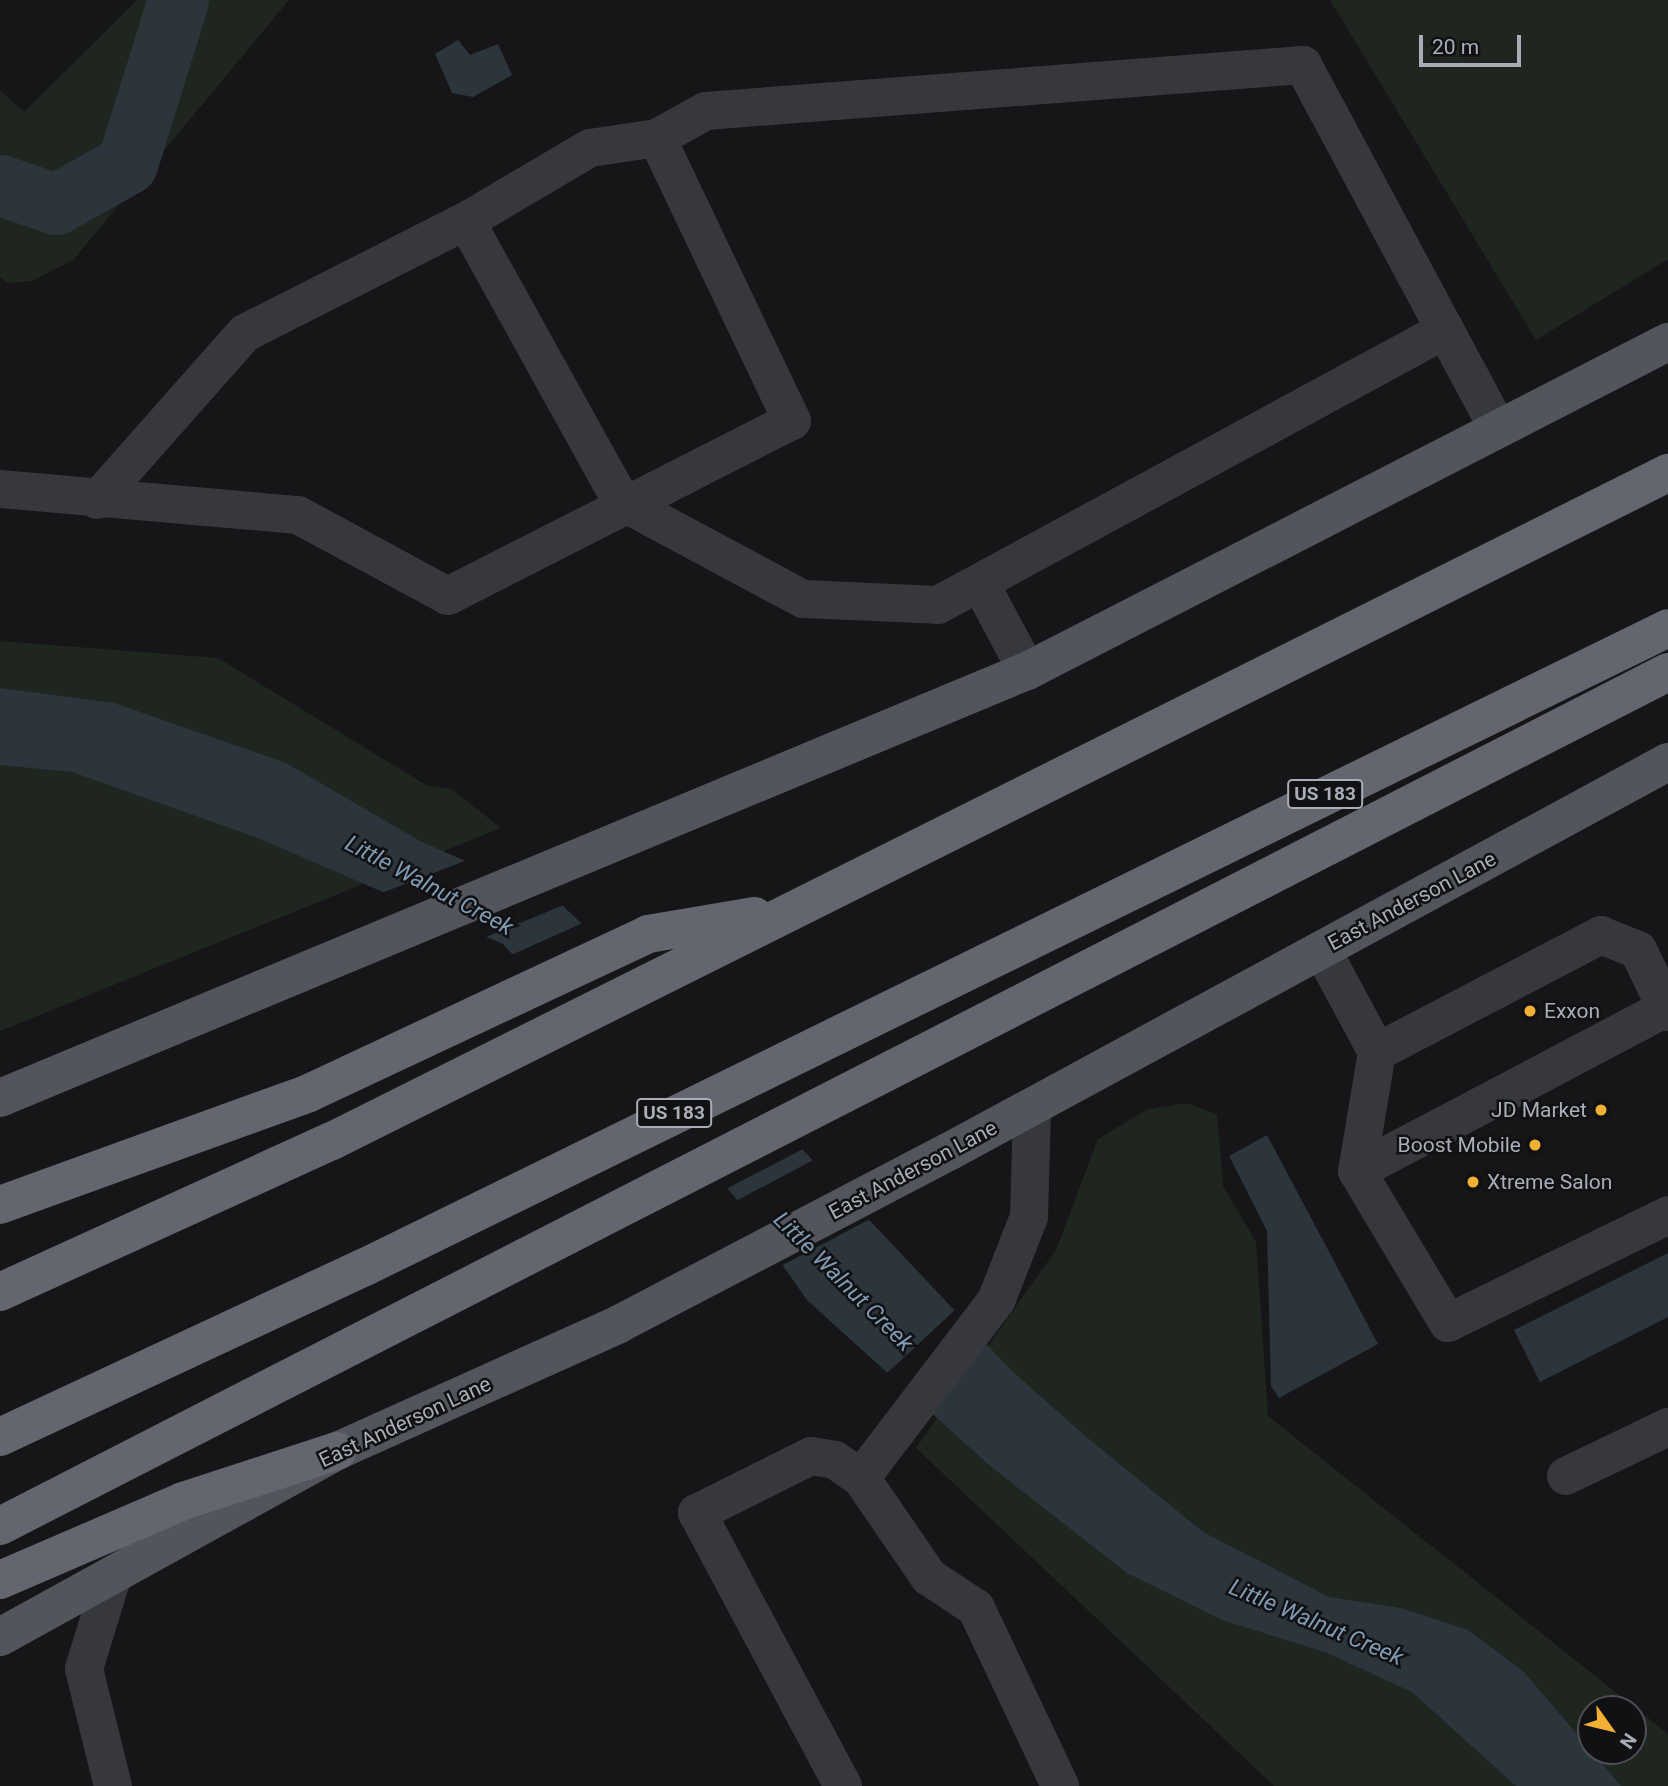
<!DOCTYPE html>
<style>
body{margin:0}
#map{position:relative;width:1668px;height:1786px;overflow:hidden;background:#161618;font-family:Roboto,sans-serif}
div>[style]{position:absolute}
.green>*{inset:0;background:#1e261f}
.water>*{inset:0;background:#2c353c}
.pier>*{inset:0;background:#161618;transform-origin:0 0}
.river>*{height:61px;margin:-30.5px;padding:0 30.5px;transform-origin:30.5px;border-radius:30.5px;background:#2c353c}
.minor>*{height:38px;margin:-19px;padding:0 19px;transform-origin:19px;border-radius:19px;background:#37383d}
.major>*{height:38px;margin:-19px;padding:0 19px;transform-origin:19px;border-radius:19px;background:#53555c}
.highway>*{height:38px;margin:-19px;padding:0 19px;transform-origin:19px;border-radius:19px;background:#63666e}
.dots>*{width:19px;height:19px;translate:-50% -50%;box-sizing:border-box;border:4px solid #111113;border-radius:50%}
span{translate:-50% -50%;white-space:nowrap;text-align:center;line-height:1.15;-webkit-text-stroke:5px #111113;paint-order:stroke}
.shield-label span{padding:2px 5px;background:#111113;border:2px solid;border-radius:5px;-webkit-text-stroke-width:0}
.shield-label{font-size:19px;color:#a8adb8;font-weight:700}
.street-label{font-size:21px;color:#a8adb8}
.poi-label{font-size:21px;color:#a8adb8}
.left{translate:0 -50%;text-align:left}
.right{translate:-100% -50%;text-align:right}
.water-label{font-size:23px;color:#7f9bb3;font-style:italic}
.north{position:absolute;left:1577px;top:1695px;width:70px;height:70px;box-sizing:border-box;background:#111113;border:2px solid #4d4f55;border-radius:50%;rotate:124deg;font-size:19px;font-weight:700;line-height:28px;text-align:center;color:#a8adb8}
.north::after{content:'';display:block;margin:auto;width:24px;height:32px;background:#f2b134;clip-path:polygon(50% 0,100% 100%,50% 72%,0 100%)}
.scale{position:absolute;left:1419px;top:35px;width:102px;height:32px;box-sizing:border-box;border:4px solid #a8adb8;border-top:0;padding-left:9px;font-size:21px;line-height:24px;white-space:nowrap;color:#a8adb8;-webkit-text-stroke:5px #111113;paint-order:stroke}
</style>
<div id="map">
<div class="green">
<i style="clip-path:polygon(137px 0,289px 0,73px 260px,32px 281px,7px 283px,0 277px,0 90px,24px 112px)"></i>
<i style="clip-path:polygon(1330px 0,1668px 0,1668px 259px,1536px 340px)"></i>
<i style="clip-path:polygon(0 641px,218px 658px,426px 785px,451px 789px,501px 828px,0 1031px)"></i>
<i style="clip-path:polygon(evenodd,1186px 1103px,1217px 1114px,1223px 1186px,1256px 1242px,1268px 1416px,1668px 1734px,1668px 1786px,1274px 1786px,916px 1448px,1056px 1250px,1098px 1139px,1146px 1110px,1186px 1103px,1591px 1709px,1633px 1709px,1633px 1751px,1591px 1751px,1591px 1709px)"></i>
</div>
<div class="water">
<i style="clip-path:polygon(458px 40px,470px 55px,498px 44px,512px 75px,473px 97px,452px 93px,435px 54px)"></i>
<i style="clip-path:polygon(0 688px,114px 703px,286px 763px,420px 841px,560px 903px,665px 1004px,1011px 1370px,1084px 1435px,1203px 1532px,1329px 1597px,1401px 1608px,1468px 1630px,1524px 1672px,1621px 1786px,1516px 1786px,1412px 1692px,1325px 1652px,1222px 1620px,1127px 1573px,989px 1465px,807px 1300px,735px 1197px,503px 944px,258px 838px,72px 772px,0 765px)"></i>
<i style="clip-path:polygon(1267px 1135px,1378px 1344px,1279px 1398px,1271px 1386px,1267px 1231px,1229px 1156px)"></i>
<i style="clip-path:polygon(1668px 1253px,1668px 1317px,1540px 1382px,1514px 1330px)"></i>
</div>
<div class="pier">
<i style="clip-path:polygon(470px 859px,561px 899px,566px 904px,481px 939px,379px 894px)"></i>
<i style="clip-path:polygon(585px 922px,668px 1002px,771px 1112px,689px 1152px,509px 956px)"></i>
<i style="clip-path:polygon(774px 1116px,805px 1148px,724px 1190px,694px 1157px)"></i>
<i style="clip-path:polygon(815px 1159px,874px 1217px,779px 1267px,734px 1202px)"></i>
<i style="left:958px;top:1307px;width:44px;height:100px;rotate:47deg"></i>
</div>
<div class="river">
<i style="left:0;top:185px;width:59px;rotate:18.7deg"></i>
<i style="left:56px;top:204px;width:81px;rotate:-29.4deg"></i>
<i style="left:127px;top:164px;width:172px;rotate:-72.7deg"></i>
</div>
<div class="minor">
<i style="left:466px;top:221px;width:321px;rotate:61deg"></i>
<i style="left:622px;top:502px;width:205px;rotate:28.2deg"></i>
<i style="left:803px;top:599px;width:135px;rotate:2.5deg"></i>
<i style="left:938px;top:605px;width:577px;rotate:-28.48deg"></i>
<i style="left:0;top:489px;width:299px;rotate:5deg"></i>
<i style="left:298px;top:515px;width:170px;rotate:28.4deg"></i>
<i style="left:448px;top:596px;width:386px;rotate:-27deg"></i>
<i style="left:792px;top:421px;width:314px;rotate:-115.5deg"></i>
<i style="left:97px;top:500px;width:223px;rotate:-48.5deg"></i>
<i style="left:245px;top:333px;width:248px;rotate:-26.9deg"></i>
<i style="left:466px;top:221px;width:144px;rotate:-30.5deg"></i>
<i style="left:590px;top:148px;width:68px;rotate:-8.5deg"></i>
<i style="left:657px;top:138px;width:56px;rotate:-28.9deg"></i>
<i style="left:706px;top:111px;width:599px;rotate:-4.41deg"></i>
<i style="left:1303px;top:65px;width:413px;rotate:61.8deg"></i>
<i style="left:980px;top:583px;width:100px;rotate:61.9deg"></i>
<i style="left:1322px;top:950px;width:116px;rotate:61.7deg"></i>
<i style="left:1668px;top:1012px;width:69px;rotate:-115.8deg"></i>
<i style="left:1638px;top:950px;width:40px;rotate:-158deg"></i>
<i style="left:1601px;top:935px;width:253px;rotate:152.4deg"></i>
<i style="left:1377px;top:1052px;width:121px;rotate:99.5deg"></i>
<i style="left:1357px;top:1171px;width:177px;rotate:59.1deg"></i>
<i style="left:1448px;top:1323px;width:245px;rotate:-26.1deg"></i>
<i style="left:1357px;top:1171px;width:349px;rotate:-27.8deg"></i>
<i style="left:1566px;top:1476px;width:113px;rotate:-25.7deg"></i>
<i style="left:861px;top:1478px;width:223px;rotate:-52.7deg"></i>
<i style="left:996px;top:1301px;width:90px;rotate:-68.6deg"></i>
<i style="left:1029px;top:1217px;width:110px;rotate:-88.4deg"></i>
<i style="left:111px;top:1581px;width:92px;rotate:107.1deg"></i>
<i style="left:84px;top:1669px;width:121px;rotate:76.1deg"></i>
<i style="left:843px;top:1786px;width:310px;rotate:-118.1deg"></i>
<i style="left:697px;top:1513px;width:127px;rotate:-26.6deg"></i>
<i style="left:811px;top:1456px;width:24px;rotate:9deg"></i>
<i style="left:835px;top:1460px;width:32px;rotate:35deg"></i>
<i style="left:861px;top:1478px;width:120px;rotate:55.5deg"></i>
<i style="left:929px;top:1577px;width:56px;rotate:33.4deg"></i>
<i style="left:976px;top:1608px;width:197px;rotate:64.7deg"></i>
</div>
<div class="major">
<i style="left:0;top:1098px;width:1112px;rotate:-22.58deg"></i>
<i style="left:1027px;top:671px;width:721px;rotate:-27.17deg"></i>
<i style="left:0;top:1637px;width:385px;rotate:-28.9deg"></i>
<i style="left:337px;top:1451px;width:309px;rotate:-24.2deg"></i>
<i style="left:619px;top:1324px;width:373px;rotate:-27.6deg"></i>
<i style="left:950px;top:1151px;width:817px;rotate:-28.45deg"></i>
</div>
<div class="highway">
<i style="left:0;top:1205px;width:329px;rotate:-19.9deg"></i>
<i style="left:309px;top:1093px;width:374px;rotate:-25.1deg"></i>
<i style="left:648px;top:934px;width:108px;rotate:-9.6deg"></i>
<i style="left:0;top:1292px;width:365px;rotate:-24.5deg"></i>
<i style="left:332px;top:1141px;width:1494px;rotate:-26.57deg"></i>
<i style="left:0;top:1437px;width:403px;rotate:-25deg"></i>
<i style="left:365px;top:1267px;width:1451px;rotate:-26.12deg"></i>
<i style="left:0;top:1526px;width:1874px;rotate:-27.11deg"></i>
<i style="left:0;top:1580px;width:199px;rotate:-23.3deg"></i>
<i style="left:183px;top:1501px;width:162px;rotate:-18deg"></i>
</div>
<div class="dots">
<i style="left:1530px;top:1011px;background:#f2b134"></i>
<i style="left:1601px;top:1110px;background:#f2b134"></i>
<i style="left:1535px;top:1145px;background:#f2b134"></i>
<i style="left:1473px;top:1182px;background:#f2b134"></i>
</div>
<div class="shield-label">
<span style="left:1325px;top:794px">US 183</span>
<span style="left:674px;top:1113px">US 183</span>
</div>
<div class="street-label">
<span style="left:1412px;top:901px;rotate:-28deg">East Anderson Lane</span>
<span style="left:913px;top:1170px;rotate:-28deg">East Anderson Lane</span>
<span style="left:405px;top:1422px;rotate:-25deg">East Anderson Lane</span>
</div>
<div class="poi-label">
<span class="left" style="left:1544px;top:1011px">Exxon</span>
<span class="right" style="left:1587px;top:1110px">JD Market</span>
<span class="right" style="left:1521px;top:1145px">Boost Mobile</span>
<span class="left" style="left:1487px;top:1182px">Xtreme Salon</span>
</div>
<div class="water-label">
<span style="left:429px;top:886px;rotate:28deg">Little Walnut Creek</span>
<span style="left:843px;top:1282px;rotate:45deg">Little Walnut Creek</span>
<span style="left:1316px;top:1623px;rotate:23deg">Little Walnut Creek</span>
</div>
<div class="north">N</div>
<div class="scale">20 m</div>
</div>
